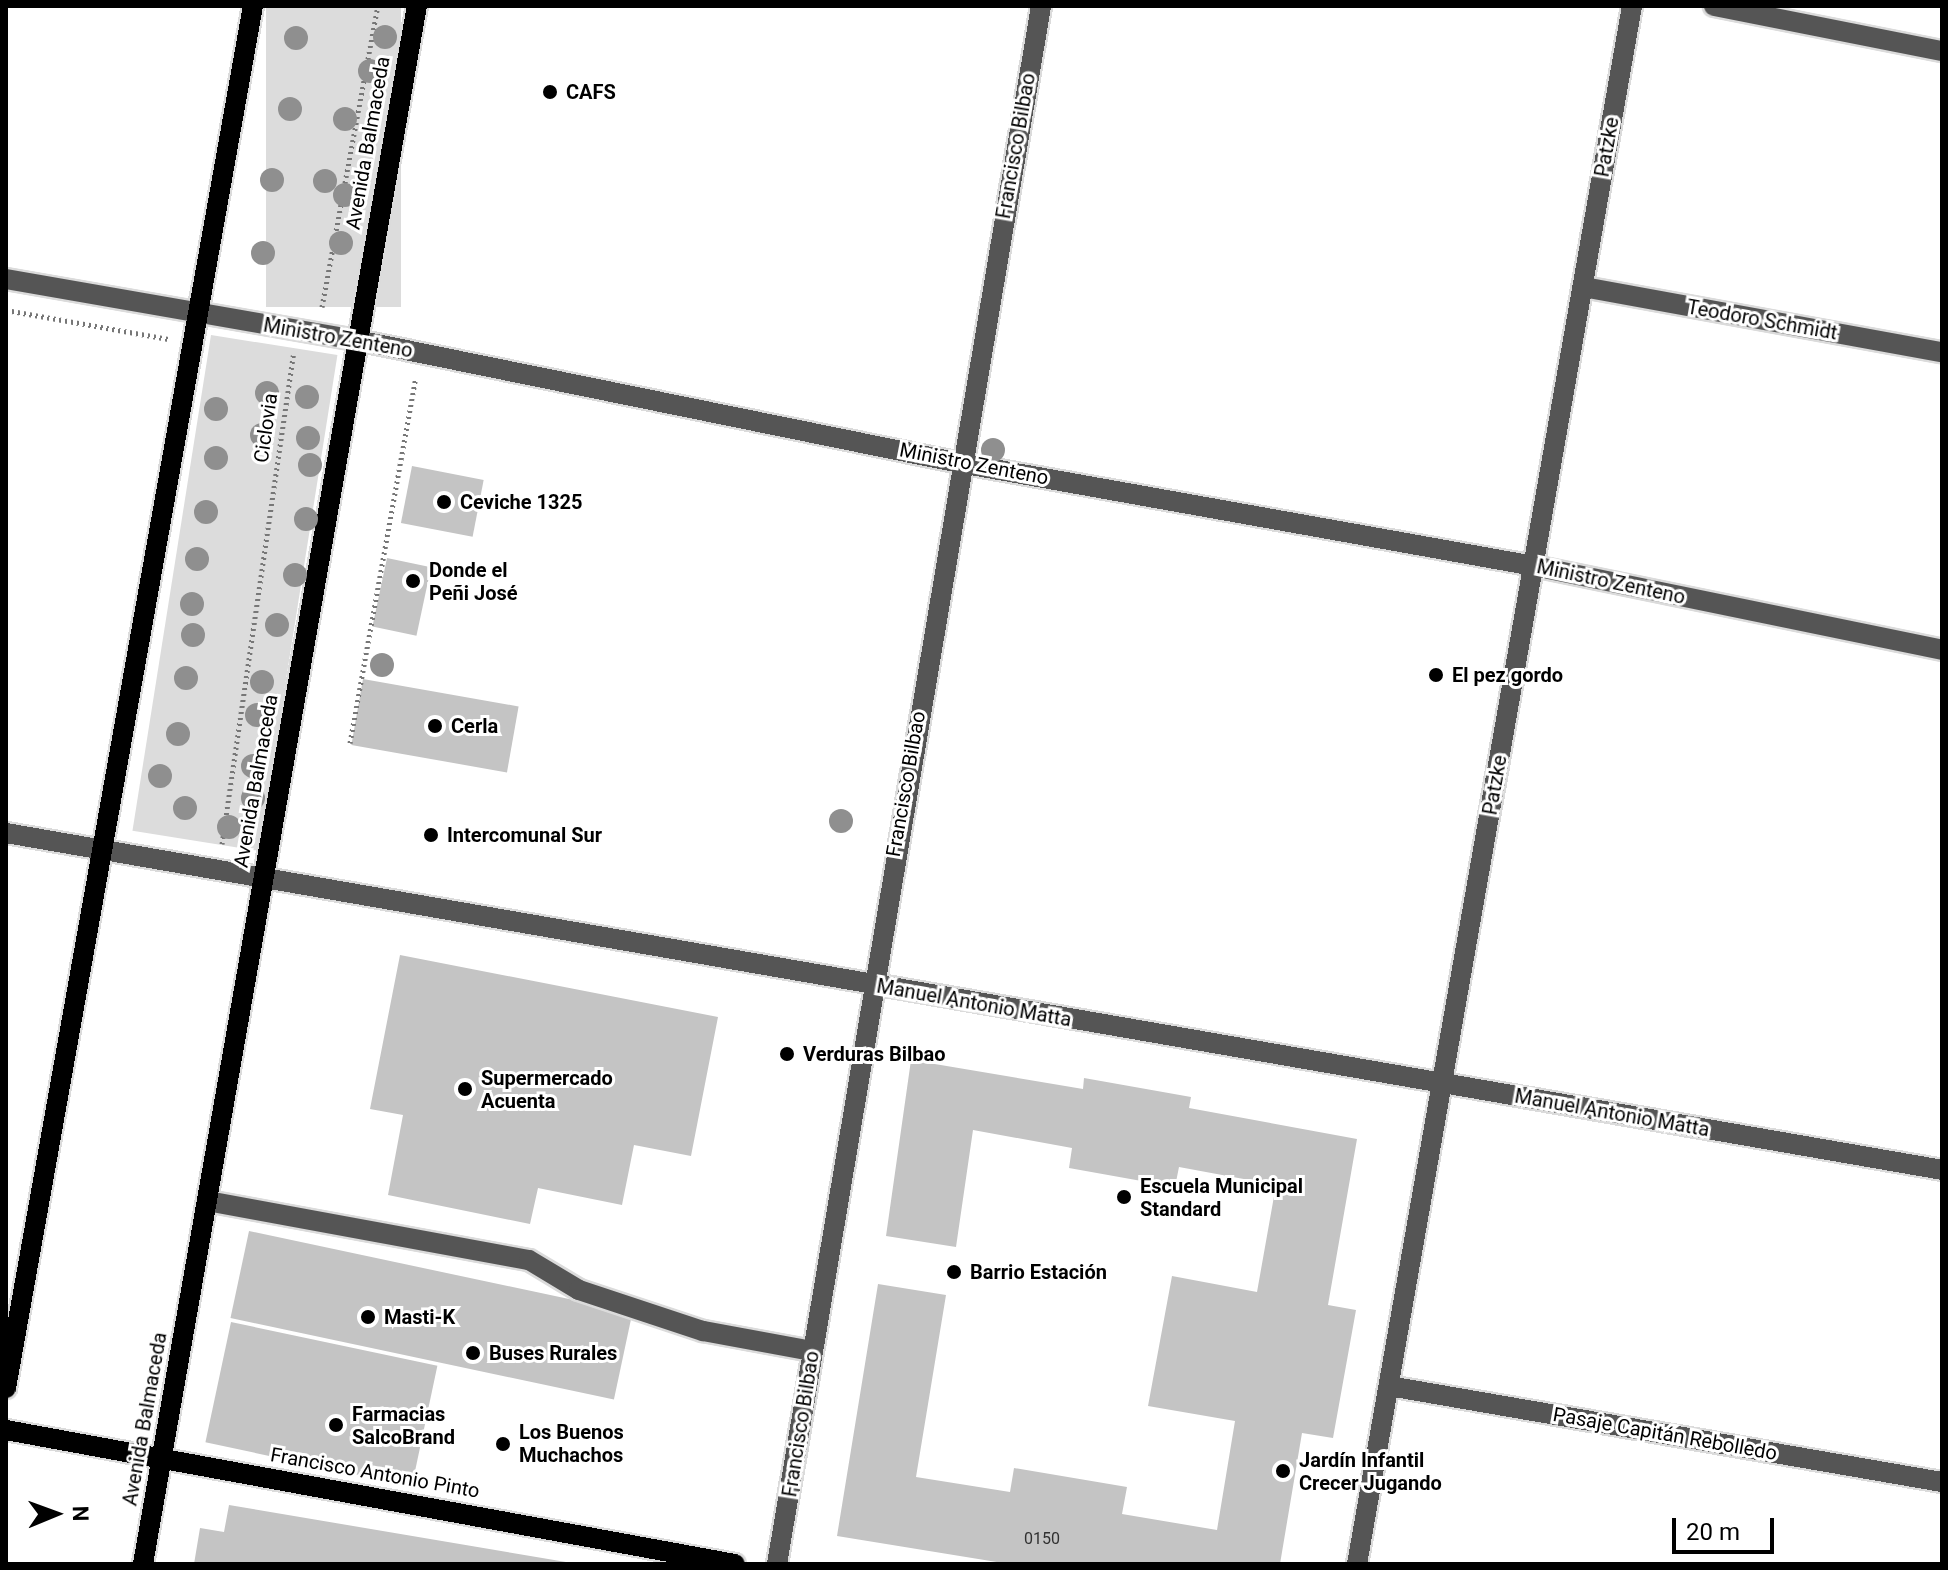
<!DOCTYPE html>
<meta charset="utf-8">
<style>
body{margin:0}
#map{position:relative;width:1948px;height:1570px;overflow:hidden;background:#fff;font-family:Roboto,sans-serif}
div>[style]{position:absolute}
.green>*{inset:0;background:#dcdcdc;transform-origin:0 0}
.building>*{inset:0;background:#c4c4c4;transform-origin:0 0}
.path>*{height:5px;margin-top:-2.5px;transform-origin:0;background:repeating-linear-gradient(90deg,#777 0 2px,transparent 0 6px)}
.roads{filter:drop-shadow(2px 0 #dbdbdb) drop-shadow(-2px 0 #dbdbdb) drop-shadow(0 2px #dbdbdb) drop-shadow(0 -2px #dbdbdb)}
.minor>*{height:20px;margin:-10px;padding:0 10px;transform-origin:10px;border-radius:10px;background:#555}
.major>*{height:20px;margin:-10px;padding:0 10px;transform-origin:10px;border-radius:10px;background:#000}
.trees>*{width:24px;height:24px;margin:-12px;border-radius:50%;background:#8f8f8f}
.dots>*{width:22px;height:22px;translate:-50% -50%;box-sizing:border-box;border:4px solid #fff;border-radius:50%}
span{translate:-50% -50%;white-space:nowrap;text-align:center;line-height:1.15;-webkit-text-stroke:6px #fff;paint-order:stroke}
.number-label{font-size:16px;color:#313131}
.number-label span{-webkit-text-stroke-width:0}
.poi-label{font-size:20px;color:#000;font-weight:700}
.left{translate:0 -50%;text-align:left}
.street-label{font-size:20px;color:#000}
.frame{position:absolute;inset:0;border:8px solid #000;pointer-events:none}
.north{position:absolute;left:16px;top:1474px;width:80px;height:80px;-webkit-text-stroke:6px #fff;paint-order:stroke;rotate:89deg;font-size:22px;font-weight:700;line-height:32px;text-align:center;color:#000}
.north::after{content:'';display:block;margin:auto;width:28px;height:36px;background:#000;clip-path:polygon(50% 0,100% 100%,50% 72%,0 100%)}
.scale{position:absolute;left:1672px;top:1518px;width:102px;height:36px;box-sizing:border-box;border:4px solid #000;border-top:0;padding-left:10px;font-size:24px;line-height:28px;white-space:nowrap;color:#000;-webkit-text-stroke:6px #fff;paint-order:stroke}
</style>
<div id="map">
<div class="green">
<i style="left:266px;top:6px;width:135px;height:301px"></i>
<i style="left:211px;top:335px;width:128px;height:502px;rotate:9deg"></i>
</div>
<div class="building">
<i style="left:412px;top:466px;width:73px;height:58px;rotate:11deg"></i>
<i style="left:387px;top:558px;width:45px;height:70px;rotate:12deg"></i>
<i style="left:363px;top:679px;width:158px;height:67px;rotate:10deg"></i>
<i style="clip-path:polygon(400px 955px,718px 1017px,691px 1156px,634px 1145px,622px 1205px,538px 1188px,530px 1224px,388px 1195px,403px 1115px,370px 1109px)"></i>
<i style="clip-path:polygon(911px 1060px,1083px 1089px,1084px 1078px,1191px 1097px,1189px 1108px,1357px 1139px,1328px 1305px,1356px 1310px,1333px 1438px,1302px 1433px,1280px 1564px,1009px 1564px,837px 1536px,878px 1284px,946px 1295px,916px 1477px,1010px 1492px,1014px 1468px,1127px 1487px,1122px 1514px,1217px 1530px,1235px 1421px,1148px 1406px,1172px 1276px,1257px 1292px,1276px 1185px,1179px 1167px,1175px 1187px,1069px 1168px,1072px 1148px,973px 1130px,956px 1247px,886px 1236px)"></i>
<i style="left:249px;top:1231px;width:392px;height:89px;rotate:12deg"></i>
<i style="left:231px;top:1322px;width:211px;height:123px;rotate:12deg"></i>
<i style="clip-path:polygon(229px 1505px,566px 1562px,566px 1564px,194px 1564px,200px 1528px,224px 1532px)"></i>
</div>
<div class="path">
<i style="left:322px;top:307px;width:306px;rotate:-79.5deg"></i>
<i style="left:6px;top:310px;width:165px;rotate:10.1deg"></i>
<i style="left:350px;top:743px;width:371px;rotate:-79.8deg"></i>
<i style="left:222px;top:844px;width:494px;rotate:-81.7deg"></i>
</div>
<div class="roads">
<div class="minor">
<i style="left:1714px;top:6px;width:232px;rotate:11.2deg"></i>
<i style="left:6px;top:279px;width:356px;rotate:9.9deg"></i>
<i style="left:357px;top:340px;width:615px;rotate:11.53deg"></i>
<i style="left:960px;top:463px;width:583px;rotate:10.17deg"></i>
<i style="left:1534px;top:566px;width:417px;rotate:11.6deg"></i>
<i style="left:1583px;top:287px;width:365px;rotate:10.3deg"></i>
<i style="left:6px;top:833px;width:1965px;rotate:9.87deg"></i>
<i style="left:207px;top:1201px;width:327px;rotate:10.4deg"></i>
<i style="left:529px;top:1260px;width:58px;rotate:31deg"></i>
<i style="left:579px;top:1290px;width:131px;rotate:18.3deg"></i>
<i style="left:703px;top:1331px;width:111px;rotate:10.4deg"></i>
<i style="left:1389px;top:1386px;width:561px;rotate:9.85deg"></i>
<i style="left:777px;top:1564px;width:1580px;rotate:-80.38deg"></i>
<i style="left:1357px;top:1564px;width:1582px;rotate:-79.99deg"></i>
</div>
<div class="major">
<i style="left:6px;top:1388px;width:1404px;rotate:-79.87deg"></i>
<i style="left:6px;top:1430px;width:741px;rotate:10.42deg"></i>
<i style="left:143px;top:1564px;width:1582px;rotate:-80.03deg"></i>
</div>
</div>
<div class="trees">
<i style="left:385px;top:37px"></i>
<i style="left:296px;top:38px"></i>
<i style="left:370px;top:71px"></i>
<i style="left:290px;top:109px"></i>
<i style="left:345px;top:119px"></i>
<i style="left:272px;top:180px"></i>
<i style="left:325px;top:181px"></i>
<i style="left:345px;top:195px"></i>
<i style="left:341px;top:243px"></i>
<i style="left:263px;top:253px"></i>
<i style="left:267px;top:393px"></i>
<i style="left:307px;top:397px"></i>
<i style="left:216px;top:409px"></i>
<i style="left:262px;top:435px"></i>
<i style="left:308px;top:438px"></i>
<i style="left:993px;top:450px"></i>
<i style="left:216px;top:458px"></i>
<i style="left:310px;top:465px"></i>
<i style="left:206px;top:512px"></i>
<i style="left:306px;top:519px"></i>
<i style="left:197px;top:559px"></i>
<i style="left:295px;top:575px"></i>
<i style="left:192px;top:604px"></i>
<i style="left:277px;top:625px"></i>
<i style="left:193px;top:635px"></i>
<i style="left:382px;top:665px"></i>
<i style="left:186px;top:678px"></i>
<i style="left:262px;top:682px"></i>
<i style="left:257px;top:715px"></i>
<i style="left:178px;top:734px"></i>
<i style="left:253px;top:766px"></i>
<i style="left:160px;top:776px"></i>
<i style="left:253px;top:798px"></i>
<i style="left:185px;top:808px"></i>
<i style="left:841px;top:821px"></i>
<i style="left:229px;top:827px"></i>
</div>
<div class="dots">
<i style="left:550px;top:92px;background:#000"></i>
<i style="left:444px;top:502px;background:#000"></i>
<i style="left:413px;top:581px;background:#000"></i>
<i style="left:1436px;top:675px;background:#000"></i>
<i style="left:435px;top:726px;background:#000"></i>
<i style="left:431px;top:835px;background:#000"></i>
<i style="left:787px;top:1054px;background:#000"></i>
<i style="left:465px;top:1089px;background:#000"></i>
<i style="left:1124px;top:1197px;background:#000"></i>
<i style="left:954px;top:1272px;background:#000"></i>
<i style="left:368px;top:1317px;background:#000"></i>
<i style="left:473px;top:1353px;background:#000"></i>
<i style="left:336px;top:1425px;background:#000"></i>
<i style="left:503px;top:1444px;background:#000"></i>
<i style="left:1283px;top:1471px;background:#000"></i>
</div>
<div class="number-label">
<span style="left:1042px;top:1539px">0150</span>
</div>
<div class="poi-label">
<span class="left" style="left:566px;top:92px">CAFS</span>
<span class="left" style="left:460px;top:502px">Ceviche 1325</span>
<span class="left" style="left:429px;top:582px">Donde el<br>Peñi José</span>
<span class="left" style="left:1452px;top:675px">El pez gordo</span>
<span class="left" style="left:451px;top:726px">Cerla</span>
<span class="left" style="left:447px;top:835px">Intercomunal Sur</span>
<span class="left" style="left:803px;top:1054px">Verduras Bilbao</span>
<span class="left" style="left:481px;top:1090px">Supermercado<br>Acuenta</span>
<span class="left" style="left:1140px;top:1198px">Escuela Municipal<br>Standard</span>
<span class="left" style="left:970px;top:1272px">Barrio Estación</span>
<span class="left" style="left:384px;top:1317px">Masti-K</span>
<span class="left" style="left:489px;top:1353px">Buses Rurales</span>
<span class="left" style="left:352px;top:1426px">Farmacias<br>SalcoBrand</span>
<span class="left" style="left:519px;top:1444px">Los Buenos<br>Muchachos</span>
<span class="left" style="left:1299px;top:1472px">Jardín Infantil<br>Crecer Jugando</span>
</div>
<div class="street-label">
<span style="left:368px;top:143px;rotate:-80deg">Avenida Balmaceda</span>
<span style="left:1016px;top:146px;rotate:-80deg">Francisco Bilbao</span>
<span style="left:1607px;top:147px;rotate:-80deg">Patzke</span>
<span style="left:1762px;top:320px;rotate:10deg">Teodoro Schmidt</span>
<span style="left:338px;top:338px;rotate:10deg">Ministro Zenteno</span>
<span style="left:266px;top:428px;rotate:-82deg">Ciclovia</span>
<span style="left:974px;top:464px;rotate:11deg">Ministro Zenteno</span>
<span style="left:1611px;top:582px;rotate:12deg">Ministro Zenteno</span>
<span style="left:256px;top:781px;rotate:-80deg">Avenida Balmaceda</span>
<span style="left:906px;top:784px;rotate:-80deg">Francisco Bilbao</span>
<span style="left:1495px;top:785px;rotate:-80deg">Patzke</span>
<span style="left:974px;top:1003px;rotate:10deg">Manuel Antonio Matta</span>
<span style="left:1612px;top:1113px;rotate:10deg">Manuel Antonio Matta</span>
<span style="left:145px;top:1419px;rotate:-80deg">Avenida Balmaceda</span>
<span style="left:801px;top:1424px;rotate:-81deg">Francisco Bilbao</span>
<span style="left:1665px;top:1434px;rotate:10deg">Pasaje Capitán Rebolledo</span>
<span style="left:375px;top:1473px;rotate:10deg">Francisco Antonio Pinto</span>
</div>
<div class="frame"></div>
<div class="north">N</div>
<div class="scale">20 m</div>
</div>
